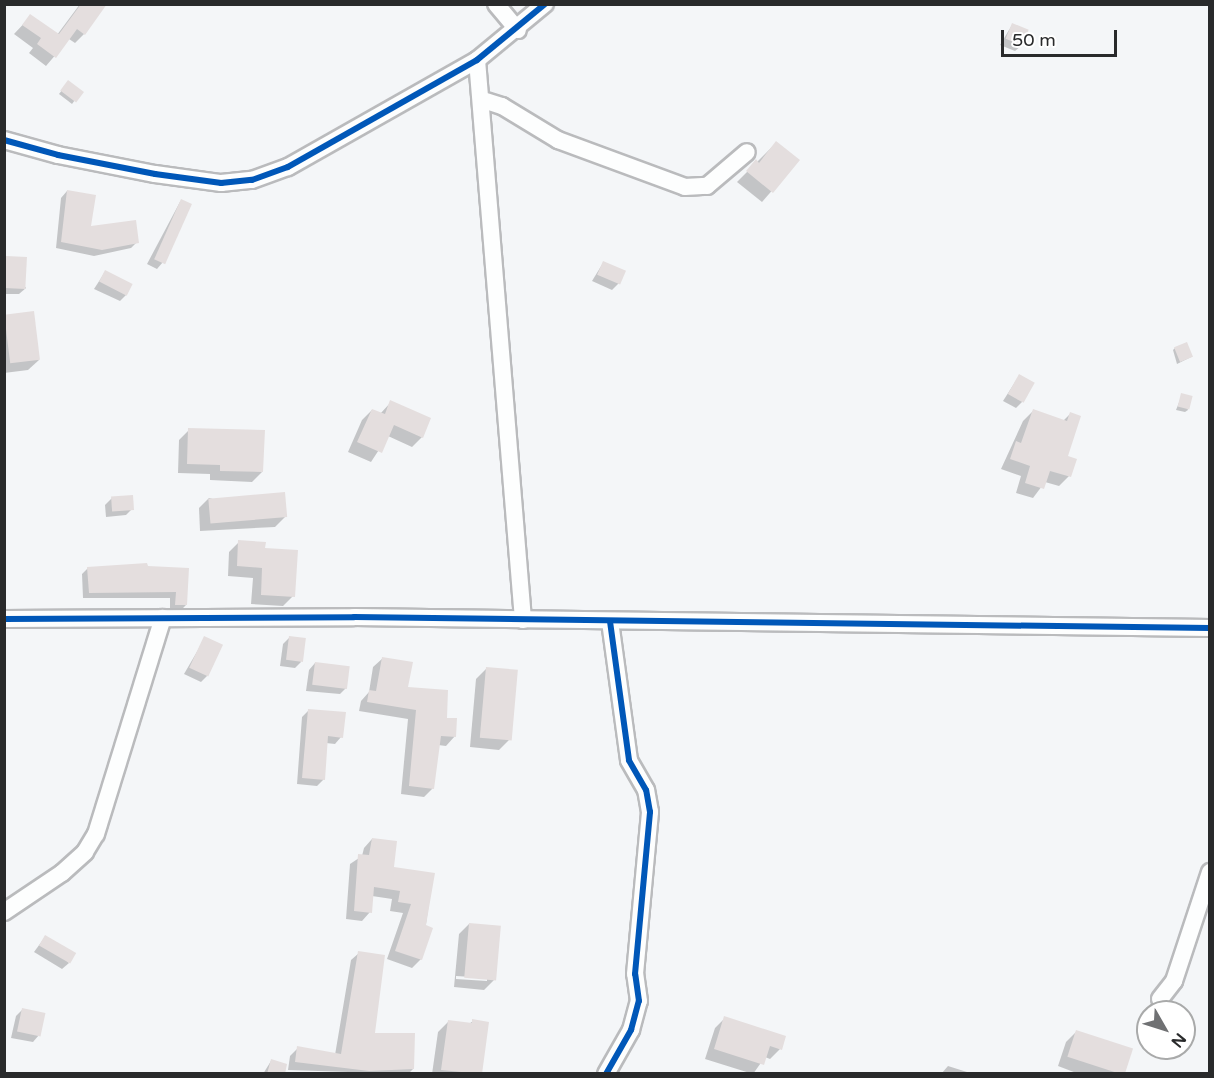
<!DOCTYPE html>
<style>
body{margin:0}
#map{position:relative;width:1214px;height:1078px;overflow:hidden;background:#f4f6f8;font-family:"Varela Round",sans-serif}
div>[style]{position:absolute}
.shadow>*{inset:0;background:#0003}
.building>*{inset:0;background:#e4dede;transform-origin:0 0}
.roads{filter:drop-shadow(2px 0 #babbbd) drop-shadow(-2px 0 #babbbd) drop-shadow(0 2px #babbbd) drop-shadow(0 -2px #babbbd)}
.minor>*{height:16px;margin:-8px;padding:0 8px;transform-origin:8px;border-radius:8px;background:#fdfefe}
.cycleway>*{height:6px;margin:-3px;padding:0 3px;transform-origin:3px;border-radius:3px;background:#0057b8}
span{translate:-50% -50%;white-space:nowrap;text-align:center;line-height:1.15;-webkit-text-stroke:5px #fff;paint-order:stroke}
.frame{position:absolute;inset:0;border:6px solid #292a2b;pointer-events:none}
.north{position:absolute;left:1136px;top:1000px;width:60px;height:60px;box-sizing:border-box;background:#fff;border:2px solid #a9aaaa;border-radius:50%;rotate:129deg;font-size:16px;font-weight:700;line-height:24px;text-align:center;color:#292a2b}
.north::after{content:'';display:block;margin:auto;width:21px;height:27px;background:#707173;clip-path:polygon(50% 0,100% 100%,50% 72%,0 100%)}
.scale{position:absolute;left:1001px;top:30px;width:116px;height:27px;box-sizing:border-box;border:3px solid #292a2b;border-top:0;padding-left:8px;font-size:18px;line-height:21px;white-space:nowrap;color:#292a2b;-webkit-text-stroke:4px #fff;paint-order:stroke}
</style>
<div id="map">
<div class="shadow">
<i style="clip-path:polygon(80px 4px,106px 4px,84px 34px,75px 43px,69px 39px,46px 66px,29px 53px,33px 48px,14px 34px,31px 16px,57px 35px)"></i>
<i style="clip-path:polygon(1012px 25px,1022px 45px,1015px 51px,1000px 45px)"></i>
<i style="clip-path:polygon(66px 85px,81px 92px,72px 104px,59px 94px)"></i>
<i style="clip-path:polygon(776px 143px,798px 161px,762px 202px,737px 182px)"></i>
<i style="clip-path:polygon(67px 191px,89px 227px,137px 242px,131px 248px,94px 256px,56px 248px,61px 198px)"></i>
<i style="clip-path:polygon(181px 200px,163px 262px,157px 269px,147px 264px)"></i>
<i style="clip-path:polygon(6px 258px,26px 288px,19px 294px,4px 294px)"></i>
<i style="clip-path:polygon(603px 263px,619px 283px,612px 290px,592px 281px)"></i>
<i style="clip-path:polygon(105px 272px,126px 295px,120px 301px,94px 289px)"></i>
<i style="clip-path:polygon(4px 316px,39px 360px,28px 370px,4px 373px)"></i>
<i style="clip-path:polygon(1175px 348px,1191px 357px,1177px 364px,1173px 350px)"></i>
<i style="clip-path:polygon(1019px 376px,1023px 401px,1016px 408px,1003px 401px)"></i>
<i style="clip-path:polygon(1182px 395px,1188px 410px,1185px 412px,1176px 410px)"></i>
<i style="clip-path:polygon(391px 402px,422px 437px,412px 447px,388px 436px,371px 462px,348px 452px,362px 420px,372px 410px,380px 414px)"></i>
<i style="clip-path:polygon(1033px 411px,1063px 421px,1070px 414px,1066px 457px,1069px 476px,1059px 486px,1045px 482px,1033px 498px,1016px 493px,1021px 476px,1001px 469px,1023px 421px)"></i>
<i style="clip-path:polygon(189px 430px,262px 472px,252px 482px,210px 480px,210px 474px,178px 473px,179px 440px)"></i>
<i style="clip-path:polygon(112px 498px,132px 509px,126px 515px,106px 517px,105px 505px)"></i>
<i style="clip-path:polygon(209px 498px,285px 517px,275px 527px,200px 531px,199px 508px)"></i>
<i style="clip-path:polygon(239px 542px,264px 549px,293px 596px,283px 606px,251px 604px,253px 578px,228px 576px,229px 552px)"></i>
<i style="clip-path:polygon(88px 568px,188px 569px,186px 605px,180px 611px,170px 611px,170px 598px,83px 598px,82px 574px)"></i>
<i style="clip-path:polygon(290px 637px,301px 662px,295px 668px,280px 666px,283px 644px)"></i>
<i style="clip-path:polygon(205px 638px,207px 676px,201px 682px,184px 674px)"></i>
<i style="clip-path:polygon(383px 658px,406px 689px,445px 719px,455px 736px,446px 746px,438px 745px,433px 788px,424px 797px,401px 794px,408px 719px,359px 711px,361px 701px,369px 692px,373px 667px)"></i>
<i style="clip-path:polygon(315px 663px,346px 688px,340px 694px,306px 691px,309px 670px)"></i>
<i style="clip-path:polygon(486px 669px,509px 740px,499px 750px,470px 747px,476px 679px)"></i>
<i style="clip-path:polygon(309px 710px,341px 737px,335px 744px,326px 743px,324px 779px,317px 786px,297px 784px,302px 717px)"></i>
<i style="clip-path:polygon(372px 839px,392px 868px,433px 875px,421px 959px,412px 968px,387px 959px,403px 913px,390px 911px,392px 899px,372px 896px,370px 912px,362px 921px,346px 919px,350px 864px,362px 856px,364px 848px)"></i>
<i style="clip-path:polygon(evenodd,469px 924px,494px 980px,484px 990px,454px 987px,459px 934px,469px 924px,456px 976px,487px 978px,487px 981px,456px 979px,456px 976px)"></i>
<i style="clip-path:polygon(45px 937px,69px 963px,62px 969px,34px 952px)"></i>
<i style="clip-path:polygon(359px 953px,373px 1034px,413px 1069px,408px 1074px,288px 1070px,290px 1056px,298px 1048px,335px 1055px,351px 960px)"></i>
<i style="clip-path:polygon(22px 1010px,39px 1035px,33px 1042px,11px 1038px,16px 1016px)"></i>
<i style="clip-path:polygon(725px 1018px,780px 1049px,770px 1059px,765px 1057px,753px 1074px,705px 1059px,715px 1028px)"></i>
<i style="clip-path:polygon(473px 1021px,480px 1074px,432px 1074px,438px 1032px,448px 1022px,469px 1024px)"></i>
<i style="clip-path:polygon(1076px 1032px,1123px 1074px,1079px 1074px,1058px 1066px,1066px 1042px)"></i>
<i style="clip-path:polygon(271px 1061px,283px 1074px,263px 1074px)"></i>
<i style="clip-path:polygon(948px 1066px,967px 1072px,966px 1074px,941px 1074px)"></i>
</div>
<div class="building">
<i style="clip-path:polygon(81px 4px,107px 4px,85px 35px,77px 29px,56px 58px,37px 44px,41px 38px,22px 25px,30px 14px,59px 34px)"></i>
<i style="left:1012px;top:23px;width:18px;height:17px;rotate:22deg"></i>
<i style="left:68px;top:80px;width:20px;height:13px;rotate:37deg"></i>
<i style="clip-path:polygon(776px 141px,800px 160px,773px 193px,746px 171px,756px 159px,759px 163px)"></i>
<i style="clip-path:polygon(67px 190px,96px 195px,91px 226px,136px 220px,139px 243px,102px 250px,61px 242px)"></i>
<i style="left:181px;top:199px;width:12px;height:66px;rotate:24deg"></i>
<i style="left:6px;top:256px;width:21px;height:32px;rotate:3deg"></i>
<i style="left:603px;top:261px;width:25px;height:15px;rotate:23deg"></i>
<i style="left:105px;top:270px;width:31px;height:13px;rotate:27deg"></i>
<i style="left:34px;top:311px;width:49px;height:30px;rotate:83deg"></i>
<i style="left:1187px;top:342px;width:16px;height:14px;rotate:68deg"></i>
<i style="left:1019px;top:374px;width:18px;height:23px;rotate:29deg"></i>
<i style="left:1181px;top:393px;width:12px;height:14px;rotate:14deg"></i>
<i style="clip-path:polygon(390px 400px,431px 418px,423px 438px,394px 425px,382px 453px,357px 442px,372px 409px,385px 414px)"></i>
<i style="clip-path:polygon(1033px 409px,1067px 421px,1070px 412px,1081px 416px,1068px 456px,1077px 459px,1071px 477px,1050px 471px,1044px 489px,1025px 483px,1030px 466px,1010px 459px,1016px 441px,1021px 443px)"></i>
<i style="clip-path:polygon(188px 428px,265px 430px,263px 472px,220px 471px,220px 465px,187px 464px)"></i>
<i style="left:285px;top:492px;width:25px;height:77px;rotate:85deg"></i>
<i style="left:133px;top:495px;width:15px;height:22px;rotate:86deg"></i>
<i style="clip-path:polygon(238px 540px,266px 542px,265px 548px,298px 550px,295px 597px,261px 595px,262px 568px,237px 566px)"></i>
<i style="clip-path:polygon(147px 563px,148px 566px,189px 568px,187px 605px,175px 605px,176px 592px,89px 593px,87px 567px)"></i>
<i style="left:204px;top:636px;width:21px;height:35px;rotate:25deg"></i>
<i style="left:289px;top:636px;width:17px;height:24px;rotate:7deg"></i>
<i style="clip-path:polygon(382px 657px,413px 662px,408px 687px,448px 690px,447px 718px,457px 718px,456px 737px,441px 736px,434px 789px,409px 786px,416px 710px,367px 702px,369px 690px,376px 691px)"></i>
<i style="left:315px;top:662px;width:35px;height:23px;rotate:7deg"></i>
<i style="left:486px;top:667px;width:32px;height:71px;rotate:5deg"></i>
<i style="clip-path:polygon(308px 709px,346px 712px,343px 738px,328px 736px,325px 780px,302px 778px)"></i>
<i style="clip-path:polygon(372px 838px,397px 841px,394px 867px,435px 873px,426px 925px,433px 928px,422px 960px,395px 951px,411px 904px,398px 902px,400px 891px,374px 887px,372px 913px,354px 911px,358px 854px,369px 855px)"></i>
<i style="left:469px;top:923px;width:32px;height:55px;rotate:5deg"></i>
<i style="left:45px;top:935px;width:36px;height:12px;rotate:30deg"></i>
<i style="clip-path:polygon(358px 951px,385px 955px,375px 1033px,415px 1033px,414px 1069px,369px 1071px,295px 1062px,297px 1046px,341px 1054px)"></i>
<i style="left:22px;top:1008px;width:24px;height:24px;rotate:12deg"></i>
<i style="clip-path:polygon(724px 1016px,786px 1036px,782px 1050px,770px 1046px,764px 1065px,714px 1049px)"></i>
<i style="clip-path:polygon(472px 1019px,489px 1022px,482px 1074px,441px 1070px,448px 1020px,472px 1023px)"></i>
<i style="left:1076px;top:1030px;width:60px;height:28px;rotate:18deg"></i>
<i style="clip-path:polygon(271px 1059px,287px 1064px,285px 1074px,267px 1074px)"></i>
</div>
<div class="roads">
<div class="minor">
<i style="left:496px;top:4px;width:34px;rotate:50deg"></i>
<i style="left:477px;top:60px;width:562px;rotate:85.3deg"></i>
<i style="left:483px;top:100px;width:20px;rotate:18deg"></i>
<i style="left:502px;top:106px;width:66px;rotate:31.3deg"></i>
<i style="left:558px;top:140px;width:135px;rotate:20.3deg"></i>
<i style="left:685px;top:187px;width:22px;rotate:-3deg"></i>
<i style="left:707px;top:186px;width:52px;rotate:-40.4deg"></i>
<i style="left:4px;top:140px;width:56px;rotate:15.5deg"></i>
<i style="left:58px;top:155px;width:99px;rotate:11.1deg"></i>
<i style="left:155px;top:174px;width:67px;rotate:7.8deg"></i>
<i style="left:221px;top:183px;width:31px;rotate:-6deg"></i>
<i style="left:252px;top:180px;width:38px;rotate:-20deg"></i>
<i style="left:288px;top:167px;width:217px;rotate:-29.5deg"></i>
<i style="left:477px;top:60px;width:88px;rotate:-39.5deg"></i>
<i style="left:4px;top:619px;width:350px;rotate:-0.3deg"></i>
<i style="left:354px;top:617px;width:856px;rotate:0.74deg"></i>
<i style="left:4px;top:912px;width:70px;rotate:-33.9deg"></i>
<i style="left:62px;top:873px;width:31px;rotate:-42deg"></i>
<i style="left:85px;top:852px;width:21px;rotate:-59deg"></i>
<i style="left:96px;top:834px;width:226px;rotate:-72.8deg"></i>
<i style="left:1160px;top:999px;width:23px;rotate:-52deg"></i>
<i style="left:1174px;top:981px;width:115px;rotate:-71.7deg"></i>
<i style="left:606px;top:1074px;width:51px;rotate:-60.4deg"></i>
<i style="left:631px;top:1030px;width:30px;rotate:-75deg"></i>
<i style="left:639px;top:1001px;width:27px;rotate:-98deg"></i>
<i style="left:635px;top:974px;width:163px;rotate:-84.7deg"></i>
<i style="left:650px;top:812px;width:22px;rotate:-100deg"></i>
<i style="left:646px;top:790px;width:34px;rotate:-120deg"></i>
<i style="left:629px;top:760px;width:140px;rotate:-97.8deg"></i>
</div>
</div>
<div class="cycleway">
<i style="left:4px;top:140px;width:56px;rotate:15.5deg"></i>
<i style="left:58px;top:155px;width:99px;rotate:11.1deg"></i>
<i style="left:155px;top:174px;width:67px;rotate:7.8deg"></i>
<i style="left:221px;top:183px;width:31px;rotate:-6deg"></i>
<i style="left:252px;top:180px;width:38px;rotate:-20deg"></i>
<i style="left:288px;top:167px;width:217px;rotate:-29.5deg"></i>
<i style="left:477px;top:60px;width:88px;rotate:-39.5deg"></i>
<i style="left:4px;top:619px;width:350px;rotate:-0.3deg"></i>
<i style="left:354px;top:617px;width:856px;rotate:0.74deg"></i>
<i style="left:606px;top:1074px;width:51px;rotate:-60.4deg"></i>
<i style="left:631px;top:1030px;width:30px;rotate:-75deg"></i>
<i style="left:639px;top:1001px;width:27px;rotate:-98deg"></i>
<i style="left:635px;top:974px;width:163px;rotate:-84.7deg"></i>
<i style="left:650px;top:812px;width:22px;rotate:-100deg"></i>
<i style="left:646px;top:790px;width:34px;rotate:-120deg"></i>
<i style="left:629px;top:760px;width:140px;rotate:-97.8deg"></i>
</div>
<div class="frame"></div>
<div class="north">N</div>
<div class="scale">50 m</div>
</div>
